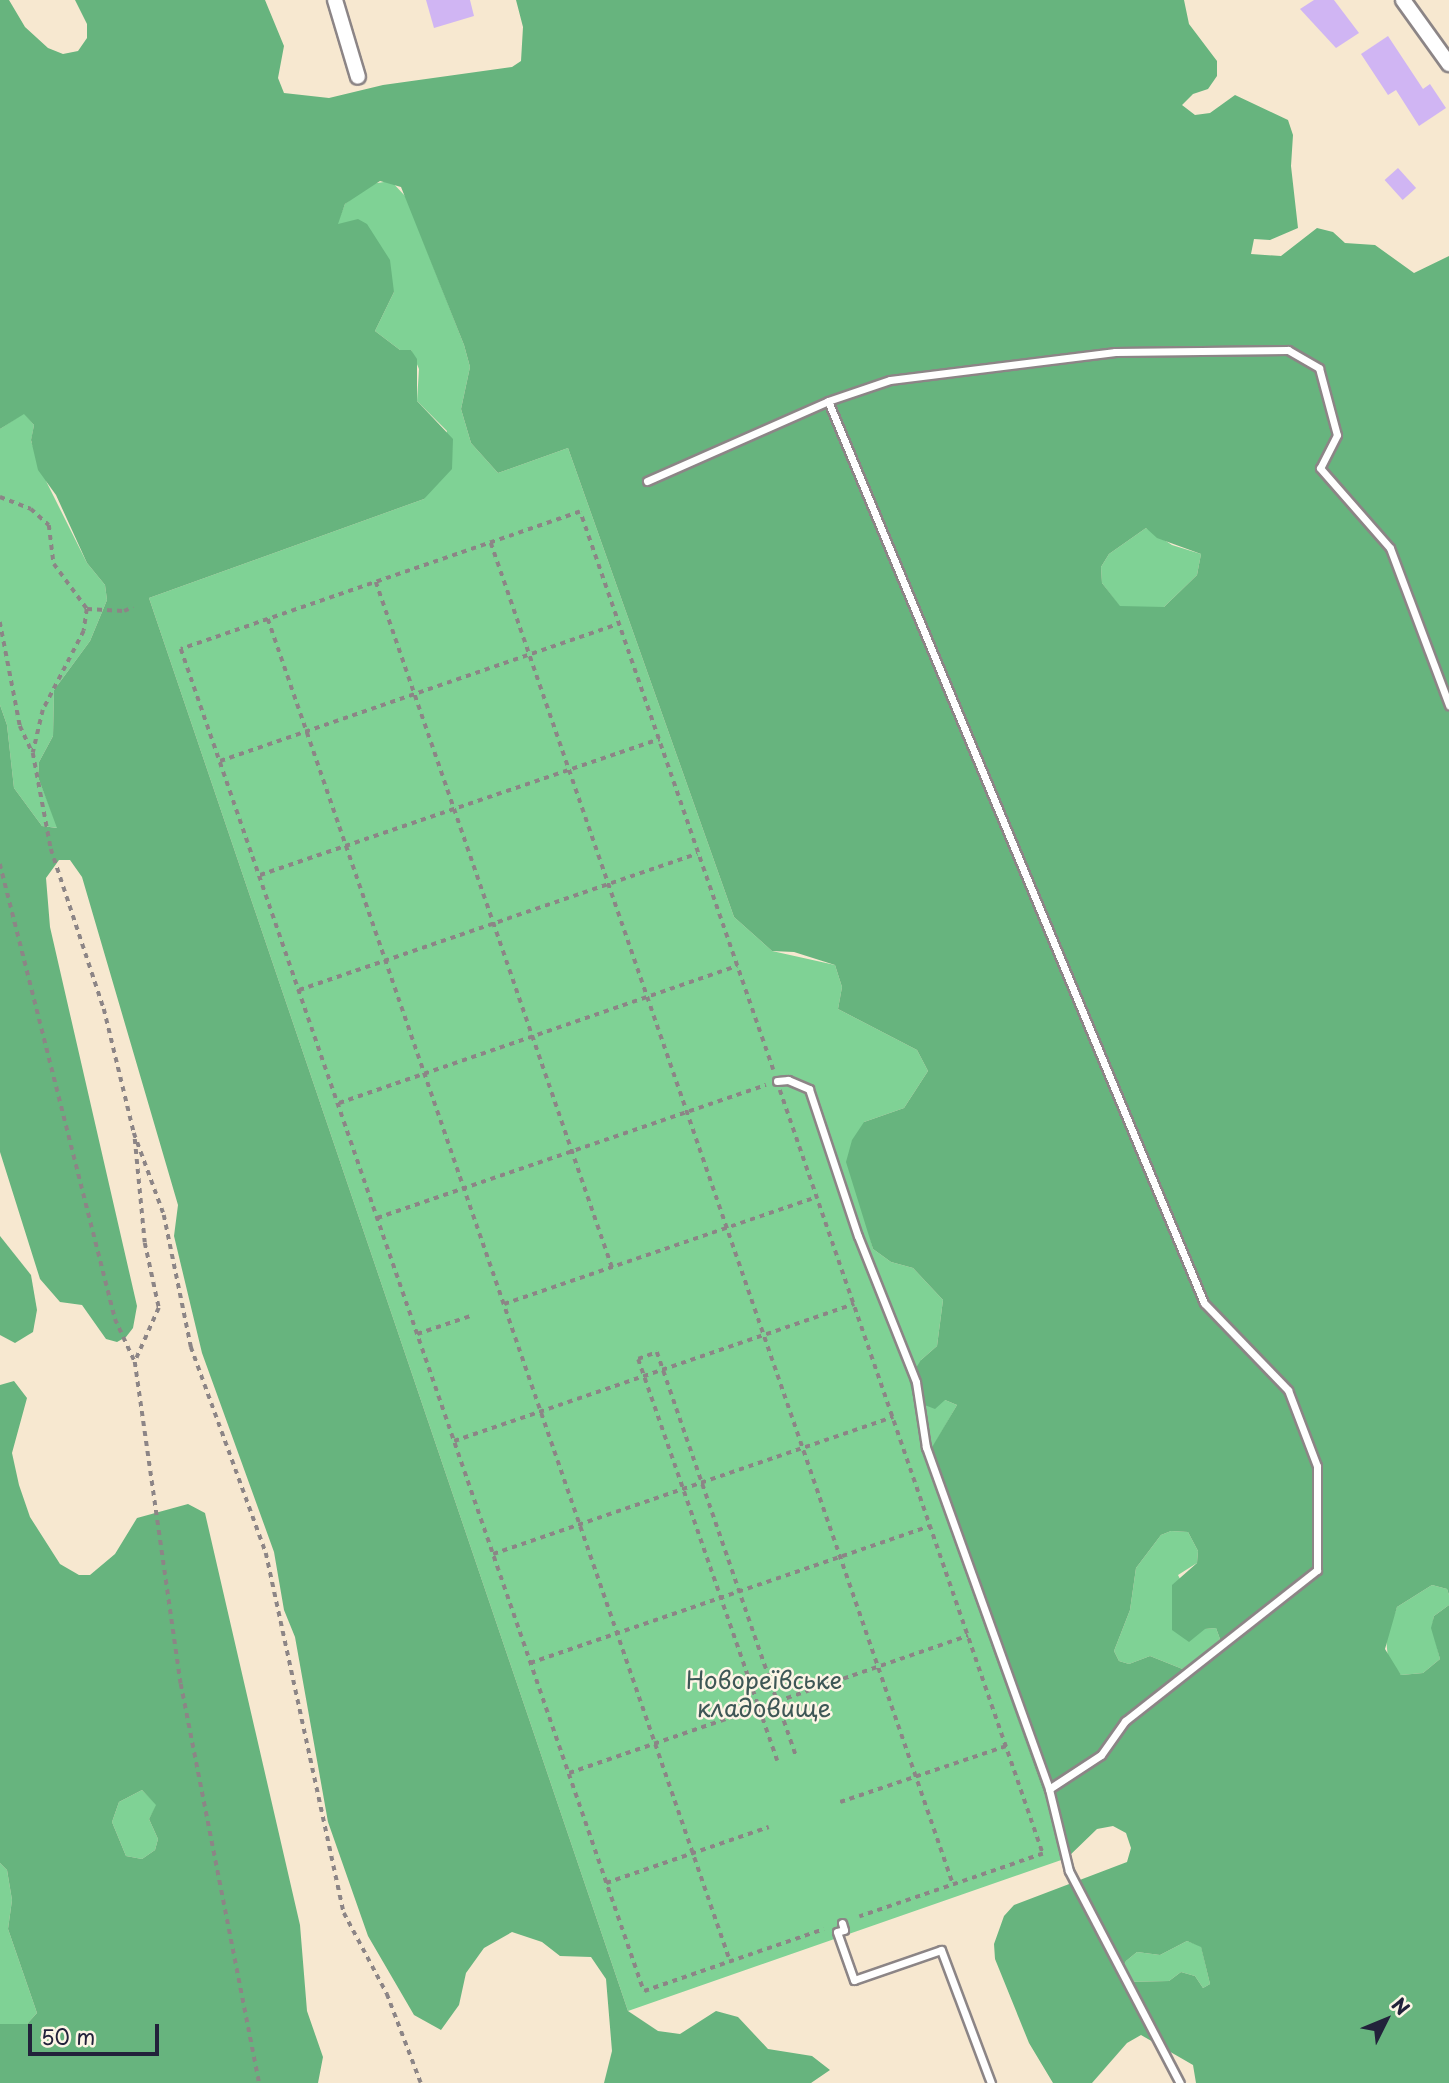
<!DOCTYPE html>
<meta charset="utf-8">
<style>
body{margin:0}
#map{position:relative;width:1449px;height:2083px;overflow:hidden;background:#f7e8d0;font-family:"Playpen Sans",sans-serif}
div>[style]{position:absolute}
.green>*{inset:0;background:#7fd295}
.forest>*{inset:0;background:#67b47e}
.building>*{inset:0;background:#d0b5f3;transform-origin:0 0}
.path>*{height:3.5px;margin-top:-1.75px;transform-origin:0;background:repeating-linear-gradient(90deg,#8c8586 0 5px,transparent 0 10px)}
.roads{filter:drop-shadow(2px 0 #8c8586) drop-shadow(-2px 0 #8c8586) drop-shadow(0 2px #8c8586) drop-shadow(0 -2px #8c8586)}
.lane>*{height:7px;margin:-3.5px;padding:0 3.5px;transform-origin:3.5px;border-radius:3.5px;background:#fff}
.street>*{height:14px;margin:-7px;padding:0 7px;transform-origin:7px;border-radius:7px;background:#fff}
span{translate:-50% -50%;white-space:nowrap;text-align:center;line-height:1.15;-webkit-text-stroke:5px #fcf5e5;paint-order:stroke}
.park-label{font-size:24px;color:#3e5756}
.north{position:absolute;left:1351px;top:1985px;width:70px;height:70px;-webkit-text-stroke:5px #fcf5e5;paint-order:stroke;rotate:47deg;font-size:19px;font-weight:700;line-height:28px;text-align:center;color:#22223b}
.north::after{content:'';display:block;margin:auto;width:24px;height:32px;background:#22223b;clip-path:polygon(50% 0,100% 100%,50% 72%,0 100%)}
.scale{position:absolute;left:28px;top:2024px;width:131px;height:32px;box-sizing:border-box;border:4px solid #22223b;border-top:0;padding-left:9px;font-size:21px;line-height:24px;white-space:nowrap;color:#22223b;-webkit-text-stroke:5px #fcf5e5;paint-order:stroke}
</style>
<div id="map">
<div class="green">
<i style="clip-path:polygon(391px 181px,406px 197px,464px 345px,470px 367px,461px 409px,471px 443px,498px 473px,568px 448px,734px 917px,772px 951px,835px 965px,842px 987px,838px 1009px,917px 1050px,928px 1071px,904px 1108px,864px 1122px,862px 1206px,873px 1249px,891px 1262px,913px 1268px,943px 1300px,937px 1346px,921px 1360px,945px 1400px,957px 1405px,926px 1459px,1067px 1858px,628px 2011px,149px 598px,424px 499px,447px 431px,417px 401px,419px 369px,411px 350px,400px 350px,375px 331px,394px 292px,348px 224px,337px 224px,345px 204px,370px 184px)"></i>
<i style="clip-path:polygon(24px 413px,34px 425px,31px 441px,47px 483px,87px 563px,105px 585px,107px 600px,90px 641px,54px 690px,53px 736px,39px 762px,38px 777px,58px 828px,42px 826px,14px 788px,7px 725px,0 705px,0 429px)"></i>
<i style="clip-path:polygon(1146px 528px,1172px 545px,1201px 554px,1197px 575px,1164px 607px,1120px 607px,1102px 583px,1101px 567px,1109px 554px)"></i>
<i style="clip-path:polygon(1171px 1531px,1188px 1532px,1198px 1551px,1197px 1563px,1178px 1575px,1205px 1629px,1216px 1628px,1220px 1639px,1190px 1672px,1150px 1656px,1129px 1664px,1119px 1661px,1114px 1651px,1130px 1610px,1136px 1568px,1161px 1535px)"></i>
<i style="clip-path:polygon(1432px 1585px,1447px 1589px,1449px 1595px,1449px 1605px,1434px 1616px,1432px 1627px,1440px 1659px,1423px 1673px,1401px 1675px,1388px 1659px,1386px 1638px,1397px 1607px)"></i>
<i style="clip-path:polygon(142px 1790px,157px 1805px,149px 1819px,158px 1839px,155px 1850px,142px 1859px,126px 1856px,112px 1822px,119px 1802px)"></i>
<i style="clip-path:polygon(0 1863px,7px 1870px,12px 1900px,8px 1929px,37px 2013px,27px 2024px,0 2024px)"></i>
<i style="clip-path:polygon(1187px 1941px,1201px 1946px,1210px 1984px,1203px 1988px,1195px 1976px,1181px 1972px,1169px 1981px,1122px 1982px,1119px 1974px,1126px 1961px,1137px 1952px,1160px 1955px)"></i>
</div>
<div class="forest">
<i style="clip-path:polygon(evenodd,0 0,9px 0,25px 27px,48px 48px,63px 54px,78px 51px,87px 38px,87px 24px,75px 0,265px 0,284px 46px,278px 78px,284px 93px,329px 98px,383px 85px,512px 67px,521px 61px,523px 27px,516px 0,1184px 0,1189px 24px,1217px 61px,1217px 76px,1208px 89px,1193px 94px,1182px 105px,1195px 115px,1210px 113px,1235px 95px,1288px 120px,1293px 135px,1291px 166px,1298px 228px,1270px 240px,1254px 239px,1251px 254px,1281px 256px,1317px 228px,1333px 232px,1345px 243px,1375px 245px,1414px 273px,1449px 256px,1449px 1595px,1447px 1589px,1432px 1585px,1397px 1607px,1385px 1649px,1401px 1675px,1423px 1673px,1440px 1659px,1431px 1628px,1434px 1616px,1449px 1605px,1449px 2083px,1196px 2083px,1193px 2065px,1141px 2035px,1127px 2043px,1092px 2083px,1053px 2083px,1029px 2043px,995px 1959px,994px 1944px,1004px 1916px,1014px 1905px,1127px 1862px,1131px 1848px,1126px 1833px,1113px 1826px,1097px 1829px,1067px 1858px,925px 1459px,957px 1405px,945px 1400px,935px 1409px,914px 1401px,909px 1379px,921px 1360px,937px 1346px,943px 1300px,913px 1268px,891px 1262px,873px 1249px,846px 1162px,852px 1140px,864px 1122px,904px 1108px,928px 1071px,917px 1050px,838px 1009px,842px 987px,835px 965px,794px 952px,772px 951px,734px 917px,568px 448px,498px 473px,471px 443px,461px 409px,470px 367px,464px 345px,401px 187px,380px 181px,345px 204px,338px 224px,358px 219px,367px 224px,390px 260px,394px 292px,375px 331px,400px 350px,411px 350px,417px 359px,417px 401px,453px 439px,452px 469px,424px 499px,149px 598px,628px 2011px,658px 2031px,680px 2034px,716px 2011px,738px 2017px,768px 2049px,812px 2056px,830px 2070px,811px 2083px,604px 2083px,612px 2051px,606px 1979px,591px 1957px,560px 1956px,542px 1942px,512px 1932px,484px 1948px,466px 1973px,459px 2005px,441px 2030px,414px 2015px,368px 1936px,328px 1822px,295px 1637px,284px 1610px,274px 1552px,202px 1353px,174px 1236px,178px 1205px,82px 877px,70px 860px,59px 860px,46px 878px,50px 927px,137px 1306px,133px 1328px,126px 1337px,117px 1342px,106px 1339px,82px 1305px,60px 1302px,40px 1279px,0 1152px,0 705px,7px 725px,14px 788px,42px 826px,57px 828px,38px 777px,39px 762px,53px 736px,54px 690px,90px 641px,107px 600px,105px 585px,87px 563px,56px 495px,38px 470px,31px 440px,34px 425px,24px 414px,0 429px,0 0,1146px 528px,1157px 538px,1201px 554px,1197px 575px,1164px 607px,1120px 606px,1102px 583px,1101px 567px,1109px 554px,1146px 528px,0 0,1171px 1531px,1188px 1532px,1198px 1551px,1197px 1563px,1172px 1585px,1172px 1630px,1189px 1642px,1205px 1629px,1216px 1628px,1220px 1639px,1190px 1672px,1150px 1656px,1129px 1664px,1119px 1661px,1114px 1651px,1130px 1610px,1136px 1568px,1161px 1535px,1171px 1531px,0 0,1187px 1941px,1201px 1947px,1210px 1984px,1203px 1988px,1195px 1976px,1181px 1972px,1169px 1981px,1123px 1982px,1119px 1974px,1126px 1961px,1137px 1952px,1160px 1955px,1187px 1941px)"></i>
<i style="clip-path:polygon(0 1236px,31px 1275px,37px 1310px,33px 1332px,15px 1343px,0 1335px)"></i>
<i style="clip-path:polygon(evenodd,14px 1381px,27px 1398px,12px 1453px,19px 1485px,30px 1517px,60px 1564px,79px 1575px,90px 1575px,115px 1554px,137px 1518px,188px 1504px,205px 1513px,300px 1925px,307px 2011px,323px 2057px,318px 2083px,0 2083px,0 2024px,27px 2024px,37px 2013px,8px 1929px,12px 1900px,7px 1870px,0 1863px,0 1385px,14px 1381px,142px 1790px,156px 1805px,149px 1819px,158px 1839px,155px 1850px,142px 1859px,126px 1856px,112px 1822px,119px 1802px,142px 1790px)"></i>
</div>
<div class="building">
<i style="clip-path:polygon(426px 0,470px 0,474px 16px,434px 28px)"></i>
<i style="clip-path:polygon(1314px 0,1334px 0,1359px 33px,1336px 48px,1300px 9px)"></i>
<i style="clip-path:polygon(1388px 36px,1423px 89px,1430px 84px,1446px 108px,1419px 126px,1396px 90px,1388px 95px,1361px 54px)"></i>
<i style="left:1398px;top:168px;width:27px;height:18px;rotate:48deg"></i>
</div>
<div class="path">
<i style="left:0;top:497px;width:33px;rotate:21deg"></i>
<i style="left:31px;top:509px;width:24px;rotate:42deg"></i>
<i style="left:49px;top:525px;width:39px;rotate:83deg"></i>
<i style="left:54px;top:564px;width:56px;rotate:53.7deg"></i>
<i style="left:87px;top:609px;width:37px;rotate:3deg"></i>
<i style="left:124px;top:611px;width:10px;rotate:-24deg"></i>
<i style="left:491px;top:543px;width:1418px;rotate:70.99deg"></i>
<i style="left:376px;top:582px;width:725px;rotate:70.99deg"></i>
<i style="left:87px;top:609px;width:22px;rotate:98deg"></i>
<i style="left:84px;top:631px;width:89px;rotate:117.4deg"></i>
<i style="left:43px;top:710px;width:44px;rotate:103.1deg"></i>
<i style="left:33px;top:753px;width:98px;rotate:79.4deg"></i>
<i style="left:51px;top:849px;width:169px;rotate:71.7deg"></i>
<i style="left:104px;top:1009px;width:128px;rotate:76.4deg"></i>
<i style="left:134px;top:1133px;width:87px;rotate:69.9deg"></i>
<i style="left:164px;top:1215px;width:135px;rotate:78.4deg"></i>
<i style="left:191px;top:1347px;width:219px;rotate:70deg"></i>
<i style="left:266px;top:1553px;width:368px;rotate:77.8deg"></i>
<i style="left:344px;top:1913px;width:92px;rotate:62deg"></i>
<i style="left:387px;top:1994px;width:95px;rotate:69.1deg"></i>
<i style="left:268px;top:619px;width:1419px;rotate:71deg"></i>
<i style="left:0;top:622px;width:106px;rotate:79.1deg"></i>
<i style="left:20px;top:726px;width:29px;rotate:65deg"></i>
<i style="left:220px;top:761px;width:422px;rotate:-19deg"></i>
<i style="left:0;top:864px;width:469px;rotate:75.8deg"></i>
<i style="left:115px;top:1319px;width:47px;rotate:65.1deg"></i>
<i style="left:135px;top:1362px;width:325px;rotate:81.9deg"></i>
<i style="left:181px;top:1684px;width:407px;rotate:78.9deg"></i>
<i style="left:260px;top:875px;width:422px;rotate:-18.8deg"></i>
<i style="left:299px;top:990px;width:421px;rotate:-18.9deg"></i>
<i style="left:773px;top:1070px;width:590px;rotate:-109.08deg"></i>
<i style="left:580px;top:512px;width:422px;rotate:161deg"></i>
<i style="left:181px;top:649px;width:1420px;rotate:70.97deg"></i>
<i style="left:644px;top:1991px;width:190px;rotate:-19deg"></i>
<i style="left:780px;top:1090px;width:808px;rotate:71deg"></i>
<i style="left:1043px;top:1854px;width:194px;rotate:161.1deg"></i>
<i style="left:339px;top:1103px;width:421px;rotate:-19deg"></i>
<i style="left:135px;top:1139px;width:104px;rotate:84.5deg"></i>
<i style="left:145px;top:1243px;width:66px;rotate:77.8deg"></i>
<i style="left:159px;top:1308px;width:59px;rotate:114deg"></i>
<i style="left:377px;top:1218px;width:411px;rotate:-18.9deg"></i>
<i style="left:504px;top:1304px;width:331px;rotate:-18.9deg"></i>
<i style="left:417px;top:1334px;width:59px;rotate:-18.7deg"></i>
<i style="left:454px;top:1441px;width:423px;rotate:-18.9deg"></i>
<i style="left:493px;top:1554px;width:423px;rotate:-18.9deg"></i>
<i style="left:530px;top:1663px;width:423px;rotate:-18.9deg"></i>
<i style="left:777px;top:1761px;width:425px;rotate:-109.1deg"></i>
<i style="left:638px;top:1359px;width:20px;rotate:-20deg"></i>
<i style="left:657px;top:1352px;width:426px;rotate:71deg"></i>
<i style="left:569px;top:1773px;width:422px;rotate:-19deg"></i>
<i style="left:840px;top:1802px;width:175px;rotate:-18.6deg"></i>
<i style="left:606px;top:1883px;width:172px;rotate:-19deg"></i>
</div>
<div class="roads">
<div class="lane">
<i style="left:647px;top:481px;width:198px;rotate:-23.8deg"></i>
<i style="left:828px;top:401px;width:65px;rotate:-18.7deg"></i>
<i style="left:890px;top:380px;width:227px;rotate:-7.1deg"></i>
<i style="left:1115px;top:352px;width:173px;rotate:-0.7deg"></i>
<i style="left:1288px;top:350px;width:36px;rotate:30deg"></i>
<i style="left:1319px;top:368px;width:69px;rotate:75deg"></i>
<i style="left:1337px;top:435px;width:37px;rotate:117deg"></i>
<i style="left:1320px;top:468px;width:106px;rotate:48.8deg"></i>
<i style="left:1390px;top:548px;width:168px;rotate:69.4deg"></i>
<i style="left:777px;top:1081px;width:11px;rotate:-5deg"></i>
<i style="left:788px;top:1080px;width:23px;rotate:23deg"></i>
<i style="left:809px;top:1089px;width:155px;rotate:71.6deg"></i>
<i style="left:858px;top:1236px;width:157px;rotate:68.3deg"></i>
<i style="left:916px;top:1382px;width:66px;rotate:81.3deg"></i>
<i style="left:926px;top:1447px;width:363px;rotate:70.2deg"></i>
<i style="left:1049px;top:1789px;width:62px;rotate:-33.2deg"></i>
<i style="left:1101px;top:1755px;width:42px;rotate:-54.8deg"></i>
<i style="left:1125px;top:1721px;width:244px;rotate:-38.2deg"></i>
<i style="left:1317px;top:1570px;width:104px;rotate:-90deg"></i>
<i style="left:1317px;top:1466px;width:81px;rotate:-110.9deg"></i>
<i style="left:1288px;top:1390px;width:121px;rotate:-134deg"></i>
<i style="left:1204px;top:1303px;width:977px;rotate:-112.63deg"></i>
<i style="left:1049px;top:1789px;width:84px;rotate:76.3deg"></i>
<i style="left:1069px;top:1871px;width:239px;rotate:62.4deg"></i>
<i style="left:842px;top:1923px;width:7px;rotate:74deg"></i>
<i style="left:844px;top:1930px;width:7px;rotate:164deg"></i>
<i style="left:837px;top:1932px;width:51px;rotate:70.5deg"></i>
<i style="left:854px;top:1980px;width:92px;rotate:-19deg"></i>
<i style="left:941px;top:1950px;width:142px;rotate:69.4deg"></i>
</div>
<div class="street">
<i style="left:335px;top:0;width:80px;rotate:73.4deg"></i>
<i style="left:1403px;top:0;width:79px;rotate:54.3deg"></i>
</div>
</div>
<div class="park-label">
<span style="left:764px;top:1694px">Новореївське<br>кладовище</span>
</div>
<div class="north">N</div>
<div class="scale">50 m</div>
</div>
